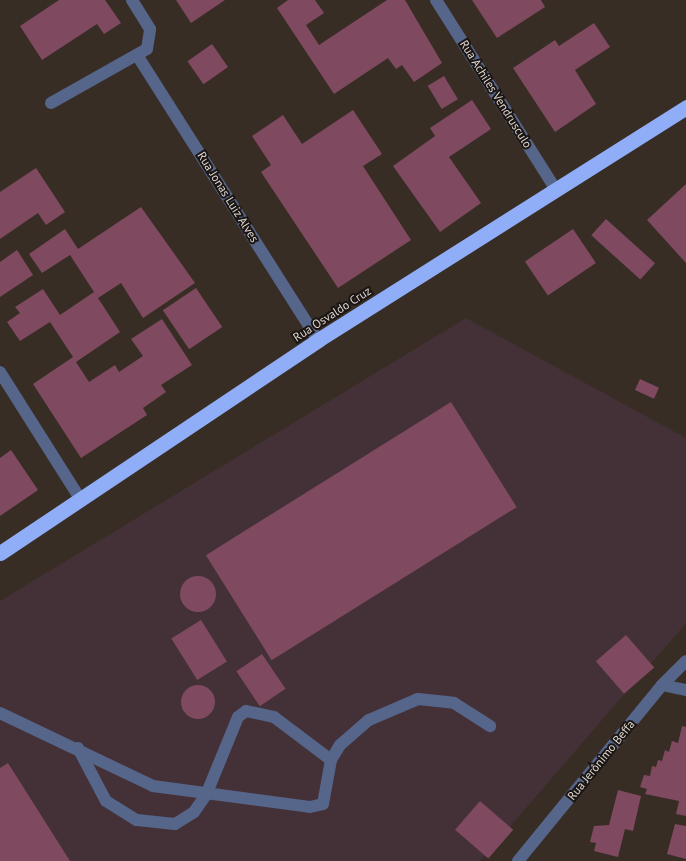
<!DOCTYPE html>
<meta charset="utf-8">
<style>
body{margin:0}
#map{position:relative;width:686px;height:861px;overflow:hidden;background:#382d25;font-family:"PT Sans",sans-serif}
div>[style]{position:absolute}
.industrial>*{inset:0;background:#443137}
.building>*{inset:0;background:#7f495f;transform-origin:0 0}
.round{border-radius:50%}
.minor>*{height:12px;margin:-6px;padding:0 6px;transform-origin:6px;border-radius:6px;background:#56658a}
.highway>*{height:15px;margin:-7.5px;padding:0 7.5px;transform-origin:7.5px;border-radius:7.5px;background:#90adf7}
span{translate:-50% -50%;white-space:nowrap;text-align:center;line-height:1.15;-webkit-text-stroke:4px #1b1613;paint-order:stroke}
.street-label{font-size:12px;color:#dfd7d2}
</style>
<div id="map">
<div class="industrial">
<i style="clip-path:polygon(466px 318px,686px 438px,686px 623px,480px 861px,0 861px,0 601px)"></i>
</div>
<div class="building">
<i style="clip-path:polygon(59px 0,105px 0,121px 23px,104px 34px,97px 24px,42px 60px,20px 26px)"></i>
<i style="clip-path:polygon(176px 0,225px 0,191px 23px)"></i>
<i style="clip-path:polygon(288px 0,315px 0,324px 13px,306px 25px,319px 45px,387px 0,405px 0,442px 63px,414px 82px,402px 65px,396px 69px,388px 58px,334px 94px,277px 8px)"></i>
<i style="clip-path:polygon(472px 0,541px 0,545px 7px,497px 38px)"></i>
<i style="clip-path:polygon(594px 23px,610px 47px,575px 70px,596px 104px,555px 132px,513px 68px,555px 40px,559px 46px)"></i>
<i style="left:212px;top:44px;width:28px;height:30px;rotate:55deg"></i>
<i style="left:444px;top:76px;width:27px;height:19px;rotate:59deg"></i>
<i style="clip-path:polygon(472px 100px,491px 129px,449px 157px,481px 203px,440px 232px,393px 166px,435px 136px,430px 128px)"></i>
<i style="clip-path:polygon(353px 110px,382px 154px,363px 166px,411px 240px,338px 288px,261px 172px,271px 165px,252px 136px,283px 115px,302px 144px)"></i>
<i style="clip-path:polygon(36px 168px,65px 212px,46px 225px,38px 213px,0 239px,0 192px)"></i>
<i style="clip-path:polygon(686px 184px,686px 263px,647px 220px)"></i>
<i style="clip-path:polygon(141px 207px,195px 283px,143px 318px,121px 283px,98px 298px,120px 332px,76px 362px,89px 382px,115px 365px,119px 372px,143px 356px,131px 339px,162px 319px,192px 365px,161px 385px,166px 392px,143px 408px,147px 415px,81px 458px,33px 384px,73px 357px,50px 322px,20px 341px,7px 322px,20px 313px,15px 307px,43px 289px,60px 315px,94px 292px,70px 255px,42px 273px,29px 254px,65px 229px,78px 249px)"></i>
<i style="left:606px;top:219px;width:66px;height:22px;rotate:42deg"></i>
<i style="left:573px;top:229px;width:41px;height:58px;rotate:56deg"></i>
<i style="clip-path:polygon(17px 250px,33px 275px,0 297px,0 262px)"></i>
<i style="left:196px;top:288px;width:47px;height:40px;rotate:56deg"></i>
<i style="left:640px;top:379px;width:21px;height:12px;rotate:25deg"></i>
<i style="left:451px;top:402px;width:124px;height:289px;rotate:58deg"></i>
<i style="clip-path:polygon(11px 450px,38px 490px,0 516px,0 458px)"></i>
<i class="round" style="left:180px;top:576px;width:36px;height:36px"></i>
<i style="left:201px;top:620px;width:49px;height:35px;rotate:58deg"></i>
<i style="left:626px;top:635px;width:43px;height:40px;rotate:49deg"></i>
<i style="left:262px;top:654px;width:42px;height:31px;rotate:56deg"></i>
<i class="round" style="left:181px;top:685px;width:34px;height:34px"></i>
<i style="clip-path:polygon(682px 726px,686px 727px,686px 816px,676px 814px,679px 801px,645px 794px,647px 789px,640px 787px,644px 775px,650px 776px,652px 766px,656px 767px,658px 760px,662px 761px,665px 750px,669px 752px,672px 741px,678px 743px)"></i>
<i style="clip-path:polygon(8px 763px,70px 861px,0 861px,0 768px)"></i>
<i style="clip-path:polygon(618px 790px,641px 796px,633px 831px,625px 829px,618px 857px,594px 851px,596px 843px,590px 842px,594px 826px,609px 825px)"></i>
<i style="left:480px;top:801px;width:44px;height:38px;rotate:41deg"></i>
<i style="clip-path:polygon(675px 824px,686px 826px,686px 859px,667px 854px)"></i>
</div>
<div class="minor">
<i style="left:436px;top:0;width:222px;rotate:57.7deg"></i>
<i style="left:137px;top:55px;width:338px;rotate:57.6deg"></i>
<i style="left:51px;top:103px;width:110px;rotate:-29.4deg"></i>
<i style="left:147px;top:49px;width:20px;rotate:-81deg"></i>
<i style="left:150px;top:29px;width:34px;rotate:-122deg"></i>
<i style="left:0;top:372px;width:151px;rotate:57.7deg"></i>
<i style="left:662px;top:685px;width:25px;rotate:12deg"></i>
<i style="left:0;top:713px;width:170px;rotate:25.5deg"></i>
<i style="left:153px;top:786px;width:158px;rotate:7.6deg"></i>
<i style="left:310px;top:807px;width:13px;rotate:-13deg"></i>
<i style="left:323px;top:804px;width:45px;rotate:-79.7deg"></i>
<i style="left:331px;top:760px;width:17px;rotate:-59deg"></i>
<i style="left:340px;top:745px;width:38px;rotate:-41deg"></i>
<i style="left:369px;top:720px;width:53px;rotate:-23.2deg"></i>
<i style="left:418px;top:699px;width:36px;rotate:6deg"></i>
<i style="left:454px;top:703px;width:43px;rotate:32.6deg"></i>
<i style="left:78px;top:748px;width:60px;rotate:62.2deg"></i>
<i style="left:106px;top:801px;width:36px;rotate:32deg"></i>
<i style="left:137px;top:820px;width:38px;rotate:6deg"></i>
<i style="left:175px;top:824px;width:22px;rotate:-32deg"></i>
<i style="left:194px;top:812px;width:21px;rotate:-55deg"></i>
<i style="left:206px;top:795px;width:84px;rotate:-67.7deg"></i>
<i style="left:238px;top:717px;width:10px;rotate:-37deg"></i>
<i style="left:246px;top:711px;width:29px;rotate:12deg"></i>
<i style="left:274px;top:717px;width:71px;rotate:37deg"></i>
<i style="left:518px;top:861px;width:227px;rotate:-50.7deg"></i>
<i style="left:662px;top:685px;width:34px;rotate:-45deg"></i>
</div>
<div class="highway">
<i style="left:0;top:553px;width:383px;rotate:-33.8deg"></i>
<i style="left:318px;top:340px;width:436px;rotate:-32.3deg"></i>
</div>
<div class="street-label">
<span style="left:496px;top:94px;rotate:58deg">Rua Achiles Vendrusculo</span>
<span style="left:228px;top:197px;rotate:58deg">Rua Jonas Luiz Alves</span>
<span style="left:332px;top:314px;rotate:-33deg">Rua Osvaldo Cruz</span>
<span style="left:601px;top:760px;rotate:-51deg">Rua Jerônimo Beffa</span>
</div>
</div>
